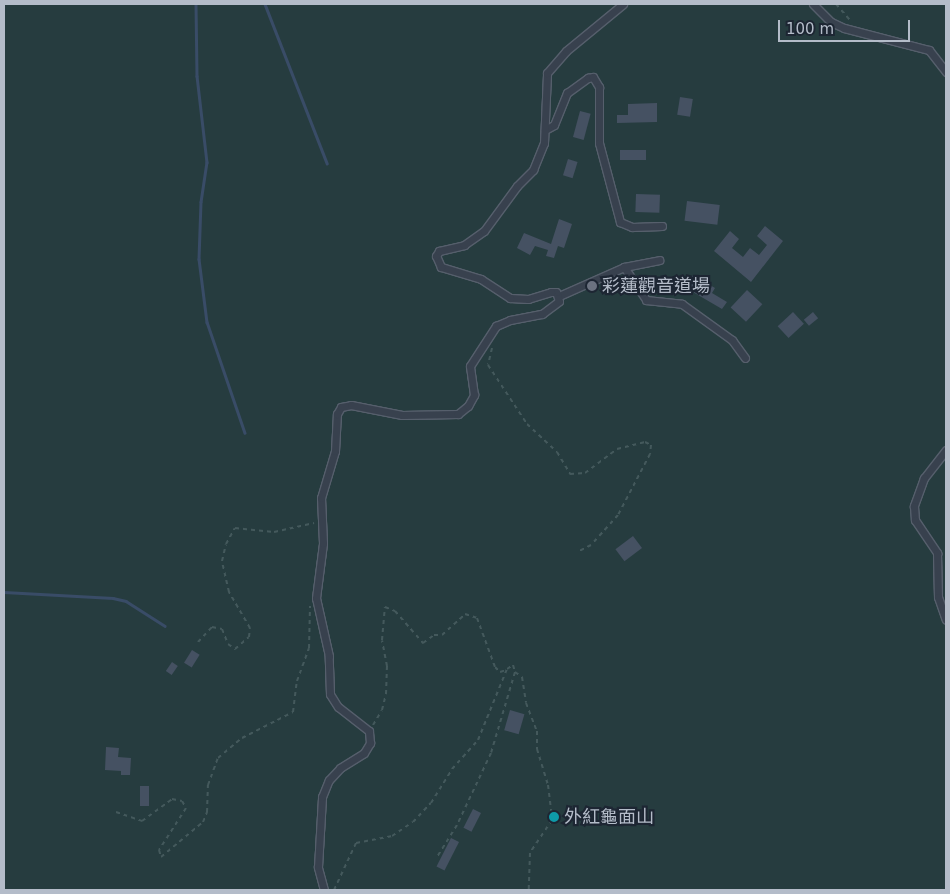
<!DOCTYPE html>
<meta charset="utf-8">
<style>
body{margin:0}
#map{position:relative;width:950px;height:894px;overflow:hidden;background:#242f3e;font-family:"DejaVu Sans","Noto Sans TC",sans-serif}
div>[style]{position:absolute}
.green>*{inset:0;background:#263c3f;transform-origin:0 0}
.stream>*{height:2.5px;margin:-1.25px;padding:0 1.25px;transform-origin:1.25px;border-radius:1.25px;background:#394c67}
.building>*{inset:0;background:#455162;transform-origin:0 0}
.path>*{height:2px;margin-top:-1px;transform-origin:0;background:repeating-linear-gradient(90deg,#44595c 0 4px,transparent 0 8px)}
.roads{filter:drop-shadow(1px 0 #565f6c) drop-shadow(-1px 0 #565f6c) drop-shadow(0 1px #565f6c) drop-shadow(0 -1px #565f6c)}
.street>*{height:7px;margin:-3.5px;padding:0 3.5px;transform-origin:3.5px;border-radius:3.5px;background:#38414e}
.dots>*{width:14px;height:14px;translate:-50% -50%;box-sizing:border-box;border:2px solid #1d2633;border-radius:50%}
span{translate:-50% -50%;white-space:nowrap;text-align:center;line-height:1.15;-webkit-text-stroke:4.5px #1d2633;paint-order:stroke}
.poi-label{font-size:18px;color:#b4bcc9}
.left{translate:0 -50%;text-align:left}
.frame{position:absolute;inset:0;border:5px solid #b4bcc9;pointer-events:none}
.scale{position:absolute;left:778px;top:20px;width:132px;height:22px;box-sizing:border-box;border:2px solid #b4bcc9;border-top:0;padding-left:6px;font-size:15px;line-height:18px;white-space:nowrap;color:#b4bcc9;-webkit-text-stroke:4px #1d2633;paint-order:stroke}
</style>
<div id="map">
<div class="green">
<i style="left:4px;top:4px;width:942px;height:886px"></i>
</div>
<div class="stream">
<i style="left:196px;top:4px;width:72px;rotate:89.2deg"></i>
<i style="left:197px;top:76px;width:87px;rotate:83.4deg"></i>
<i style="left:207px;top:162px;width:40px;rotate:98.5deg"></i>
<i style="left:201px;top:202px;width:57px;rotate:92deg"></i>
<i style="left:199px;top:259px;width:64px;rotate:82.8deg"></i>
<i style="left:207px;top:322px;width:117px;rotate:71.1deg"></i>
<i style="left:265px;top:4px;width:171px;rotate:68.7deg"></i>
<i style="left:4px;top:592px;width:109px;rotate:3.2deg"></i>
<i style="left:113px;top:598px;width:13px;rotate:13deg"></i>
<i style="left:126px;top:601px;width:46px;rotate:32.7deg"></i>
</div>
<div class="building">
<i style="left:680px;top:97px;width:13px;height:18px;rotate:9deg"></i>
<i style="clip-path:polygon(657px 103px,657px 122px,617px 123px,617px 115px,628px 115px,628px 104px)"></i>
<i style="left:580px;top:111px;width:11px;height:27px;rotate:15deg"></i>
<i style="left:620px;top:150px;width:26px;height:10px"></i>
<i style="left:568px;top:159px;width:10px;height:17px;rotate:17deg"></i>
<i style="left:636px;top:194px;width:24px;height:18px;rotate:2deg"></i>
<i style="left:687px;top:201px;width:33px;height:20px;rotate:7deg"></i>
<i style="clip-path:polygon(559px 219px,572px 224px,564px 248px,558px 246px,554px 258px,546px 256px,548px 250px,535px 246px,530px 255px,517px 248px,524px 233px,551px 244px)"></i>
<i style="clip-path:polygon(765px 226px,783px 241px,751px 282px,714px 251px,730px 231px,739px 239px,732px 248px,743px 257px,750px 248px,759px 255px,767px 245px,757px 236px)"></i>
<i style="clip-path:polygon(693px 275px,715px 288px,712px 293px,727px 302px,722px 309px,686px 288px)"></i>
<i style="left:747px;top:290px;width:21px;height:24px;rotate:43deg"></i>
<i style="left:793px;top:312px;width:16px;height:21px;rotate:47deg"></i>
<i style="left:813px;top:312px;width:8px;height:12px;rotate:50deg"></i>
<i style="left:633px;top:536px;width:15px;height:22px;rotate:53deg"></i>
<i style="left:192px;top:650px;width:9px;height:15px;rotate:32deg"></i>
<i style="left:172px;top:662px;width:7px;height:11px;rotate:34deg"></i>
<i style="left:510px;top:710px;width:15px;height:21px;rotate:16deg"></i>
<i style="clip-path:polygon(106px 747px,119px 748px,118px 757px,131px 758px,130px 775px,121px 775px,121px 771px,105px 770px)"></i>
<i style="left:140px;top:786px;width:9px;height:20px"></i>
<i style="left:473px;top:809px;width:9px;height:21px;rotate:27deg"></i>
<i style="left:451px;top:838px;width:9px;height:32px;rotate:27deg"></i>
</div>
<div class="path">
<i style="left:836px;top:4px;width:23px;rotate:49deg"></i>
<i style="left:492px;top:348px;width:17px;rotate:103deg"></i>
<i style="left:488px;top:365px;width:71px;rotate:56.5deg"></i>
<i style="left:527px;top:424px;width:41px;rotate:43deg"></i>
<i style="left:557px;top:452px;width:26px;rotate:59deg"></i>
<i style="left:570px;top:474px;width:15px;rotate:-4deg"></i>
<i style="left:585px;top:473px;width:40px;rotate:-37deg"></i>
<i style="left:617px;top:449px;width:29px;rotate:-14deg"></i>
<i style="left:645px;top:442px;width:7px;rotate:27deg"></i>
<i style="left:651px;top:445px;width:9px;rotate:96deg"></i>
<i style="left:650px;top:454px;width:69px;rotate:117.7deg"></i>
<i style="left:618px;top:515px;width:40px;rotate:132deg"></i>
<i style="left:591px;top:545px;width:13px;rotate:153deg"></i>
<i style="left:198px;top:642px;width:21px;rotate:-47deg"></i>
<i style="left:212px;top:627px;width:10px;rotate:11deg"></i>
<i style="left:222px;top:629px;width:16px;rotate:68deg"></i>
<i style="left:228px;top:644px;width:9px;rotate:36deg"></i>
<i style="left:235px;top:649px;width:18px;rotate:-41deg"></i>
<i style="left:249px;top:637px;width:9px;rotate:-84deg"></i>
<i style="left:250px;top:628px;width:42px;rotate:-120.3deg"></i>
<i style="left:229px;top:592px;width:32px;rotate:-103deg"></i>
<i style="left:222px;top:561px;width:17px;rotate:-77deg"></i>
<i style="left:226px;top:544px;width:18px;rotate:-61deg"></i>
<i style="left:235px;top:528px;width:39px;rotate:6deg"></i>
<i style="left:274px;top:532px;width:41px;rotate:-12.7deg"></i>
<i style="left:515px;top:672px;width:9px;rotate:36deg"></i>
<i style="left:522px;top:677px;width:26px;rotate:81deg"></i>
<i style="left:526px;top:703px;width:30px;rotate:69deg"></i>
<i style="left:537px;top:731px;width:18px;rotate:90deg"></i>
<i style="left:537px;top:749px;width:38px;rotate:73deg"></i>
<i style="left:548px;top:785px;width:35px;rotate:83deg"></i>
<i style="left:552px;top:820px;width:40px;rotate:124deg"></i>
<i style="left:530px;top:853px;width:37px;rotate:92deg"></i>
<i style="left:373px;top:725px;width:17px;rotate:-59deg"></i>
<i style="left:382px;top:710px;width:16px;rotate:-76deg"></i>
<i style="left:386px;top:694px;width:28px;rotate:-88deg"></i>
<i style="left:387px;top:666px;width:26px;rotate:-101deg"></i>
<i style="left:382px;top:640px;width:33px;rotate:-85deg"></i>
<i style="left:385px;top:607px;width:11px;rotate:22deg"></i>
<i style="left:395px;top:611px;width:43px;rotate:48.8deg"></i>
<i style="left:423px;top:643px;width:14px;rotate:-36deg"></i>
<i style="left:434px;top:635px;width:8px"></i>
<i style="left:442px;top:635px;width:31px;rotate:-42deg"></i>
<i style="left:465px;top:614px;width:13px;rotate:18deg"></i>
<i style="left:477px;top:618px;width:52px;rotate:69.8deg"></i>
<i style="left:495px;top:667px;width:7px;rotate:45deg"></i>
<i style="left:500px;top:672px;width:6px;rotate:-18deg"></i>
<i style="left:116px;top:812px;width:28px;rotate:19deg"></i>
<i style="left:142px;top:821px;width:37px;rotate:-36deg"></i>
<i style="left:172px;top:799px;width:10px;rotate:11deg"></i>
<i style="left:182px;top:801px;width:8px;rotate:60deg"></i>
<i style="left:186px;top:808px;width:50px;rotate:122.7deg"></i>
<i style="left:159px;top:850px;width:7px;rotate:74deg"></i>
<i style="left:161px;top:857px;width:55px;rotate:-39.8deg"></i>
<i style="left:203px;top:822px;width:11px;rotate:-68deg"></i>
<i style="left:207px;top:812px;width:27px;rotate:-88deg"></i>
<i style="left:208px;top:785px;width:29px;rotate:-70deg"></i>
<i style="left:218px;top:758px;width:31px;rotate:-40deg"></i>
<i style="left:242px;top:738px;width:57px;rotate:-27deg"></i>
<i style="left:293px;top:712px;width:31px;rotate:-83deg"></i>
<i style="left:297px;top:681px;width:35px;rotate:-70deg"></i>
<i style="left:309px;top:648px;width:42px;rotate:-88.6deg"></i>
<i style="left:334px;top:890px;width:52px;rotate:-64.9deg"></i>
<i style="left:356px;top:843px;width:37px;rotate:-11deg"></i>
<i style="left:392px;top:836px;width:25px;rotate:-34deg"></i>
<i style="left:413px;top:822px;width:26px;rotate:-47deg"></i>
<i style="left:431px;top:803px;width:40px;rotate:-58deg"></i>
<i style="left:452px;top:769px;width:39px;rotate:-48deg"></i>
<i style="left:478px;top:740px;width:77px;rotate:-67.8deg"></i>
<i style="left:507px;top:669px;width:7px;rotate:-34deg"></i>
<i style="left:513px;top:665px;width:7px;rotate:74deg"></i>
<i style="left:515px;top:672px;width:84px;rotate:106.5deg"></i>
<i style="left:491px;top:753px;width:80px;rotate:115.3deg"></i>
<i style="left:457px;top:825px;width:39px;rotate:122deg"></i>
</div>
<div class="roads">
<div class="street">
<i style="left:813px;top:4px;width:25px;rotate:45deg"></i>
<i style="left:831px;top:22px;width:14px;rotate:25deg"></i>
<i style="left:844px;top:28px;width:88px;rotate:14.5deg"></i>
<i style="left:929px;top:50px;width:28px;rotate:52deg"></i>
<i style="left:545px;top:130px;width:10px;rotate:-29deg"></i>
<i style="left:554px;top:125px;width:35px;rotate:-68deg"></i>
<i style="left:567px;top:93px;width:26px;rotate:-36deg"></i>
<i style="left:588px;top:78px;width:5px;rotate:-11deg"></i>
<i style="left:593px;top:77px;width:12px;rotate:59deg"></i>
<i style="left:599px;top:87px;width:56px;rotate:90deg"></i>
<i style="left:599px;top:143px;width:82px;rotate:75.1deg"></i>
<i style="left:620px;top:222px;width:13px;rotate:23deg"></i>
<i style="left:632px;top:227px;width:30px;rotate:-2deg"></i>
<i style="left:624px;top:267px;width:40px;rotate:56deg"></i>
<i style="left:646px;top:300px;width:36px;rotate:6deg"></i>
<i style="left:682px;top:304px;width:62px;rotate:35.8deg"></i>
<i style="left:732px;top:340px;width:22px;rotate:54deg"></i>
<i style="left:559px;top:296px;width:71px;rotate:-24deg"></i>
<i style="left:624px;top:267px;width:36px;rotate:-11deg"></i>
<i style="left:946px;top:450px;width:36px;rotate:128deg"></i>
<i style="left:924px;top:478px;width:30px;rotate:110deg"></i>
<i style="left:914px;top:506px;width:14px;rotate:86deg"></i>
<i style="left:915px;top:520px;width:40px;rotate:56deg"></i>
<i style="left:937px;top:553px;width:44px;rotate:88.7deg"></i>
<i style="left:938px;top:597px;width:24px;rotate:71deg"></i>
<i style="left:324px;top:890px;width:24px;rotate:-105deg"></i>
<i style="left:318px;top:867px;width:70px;rotate:-86.7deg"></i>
<i style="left:322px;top:797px;width:18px;rotate:-68deg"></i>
<i style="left:329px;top:780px;width:16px;rotate:-47deg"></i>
<i style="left:340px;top:768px;width:28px;rotate:-32deg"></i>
<i style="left:364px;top:753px;width:12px;rotate:-59deg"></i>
<i style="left:370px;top:743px;width:12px;rotate:-95deg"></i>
<i style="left:369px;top:731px;width:39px;rotate:-142deg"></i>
<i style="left:338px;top:707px;width:15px;rotate:-122deg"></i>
<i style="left:330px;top:694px;width:38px;rotate:-92deg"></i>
<i style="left:329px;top:656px;width:59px;rotate:-102.6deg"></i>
<i style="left:316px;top:598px;width:55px;rotate:-82.7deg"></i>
<i style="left:323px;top:543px;width:45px;rotate:-92.5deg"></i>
<i style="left:321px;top:498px;width:49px;rotate:-73.4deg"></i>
<i style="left:335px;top:451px;width:37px;rotate:-87deg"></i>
<i style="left:337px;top:414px;width:8px;rotate:-60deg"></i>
<i style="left:341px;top:407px;width:10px;rotate:-11deg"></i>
<i style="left:351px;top:405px;width:52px;rotate:11.1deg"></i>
<i style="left:402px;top:415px;width:56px;rotate:-1deg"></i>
<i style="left:458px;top:414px;width:13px;rotate:-39deg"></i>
<i style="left:468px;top:406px;width:13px;rotate:-61deg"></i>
<i style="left:474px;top:395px;width:29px;rotate:-98deg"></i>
<i style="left:470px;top:366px;width:48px;rotate:-57deg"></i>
<i style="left:496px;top:326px;width:15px;rotate:-23deg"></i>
<i style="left:510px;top:320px;width:33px;rotate:-11deg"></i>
<i style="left:542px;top:314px;width:21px;rotate:-37deg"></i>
<i style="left:559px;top:301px;width:9px;rotate:-108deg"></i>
<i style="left:556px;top:292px;width:5px;rotate:180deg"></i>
<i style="left:551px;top:292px;width:24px;rotate:163deg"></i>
<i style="left:528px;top:299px;width:18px;rotate:-177deg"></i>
<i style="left:510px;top:298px;width:35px;rotate:-147deg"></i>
<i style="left:481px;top:279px;width:42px;rotate:-163.3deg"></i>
<i style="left:441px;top:267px;width:12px;rotate:-114deg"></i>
<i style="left:436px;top:256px;width:6px;rotate:-59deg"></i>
<i style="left:439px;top:251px;width:26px;rotate:-13deg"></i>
<i style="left:464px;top:245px;width:24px;rotate:-35deg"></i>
<i style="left:484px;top:231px;width:56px;rotate:-53.7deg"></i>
<i style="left:517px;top:186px;width:23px;rotate:-45deg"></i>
<i style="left:533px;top:170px;width:29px;rotate:-68deg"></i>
<i style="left:544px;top:143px;width:70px;rotate:-87.5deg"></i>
<i style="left:547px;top:73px;width:29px;rotate:-49deg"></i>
<i style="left:566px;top:51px;width:74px;rotate:-39.5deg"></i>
</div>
</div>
<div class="dots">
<i style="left:592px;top:286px;background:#6b7280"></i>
<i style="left:554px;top:817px;background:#0f9aa8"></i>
</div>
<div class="poi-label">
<span class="left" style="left:602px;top:286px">彩蓮觀音道場</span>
<span class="left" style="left:564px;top:817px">外紅龜面山</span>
</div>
<div class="frame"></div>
<div class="scale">100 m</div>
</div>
